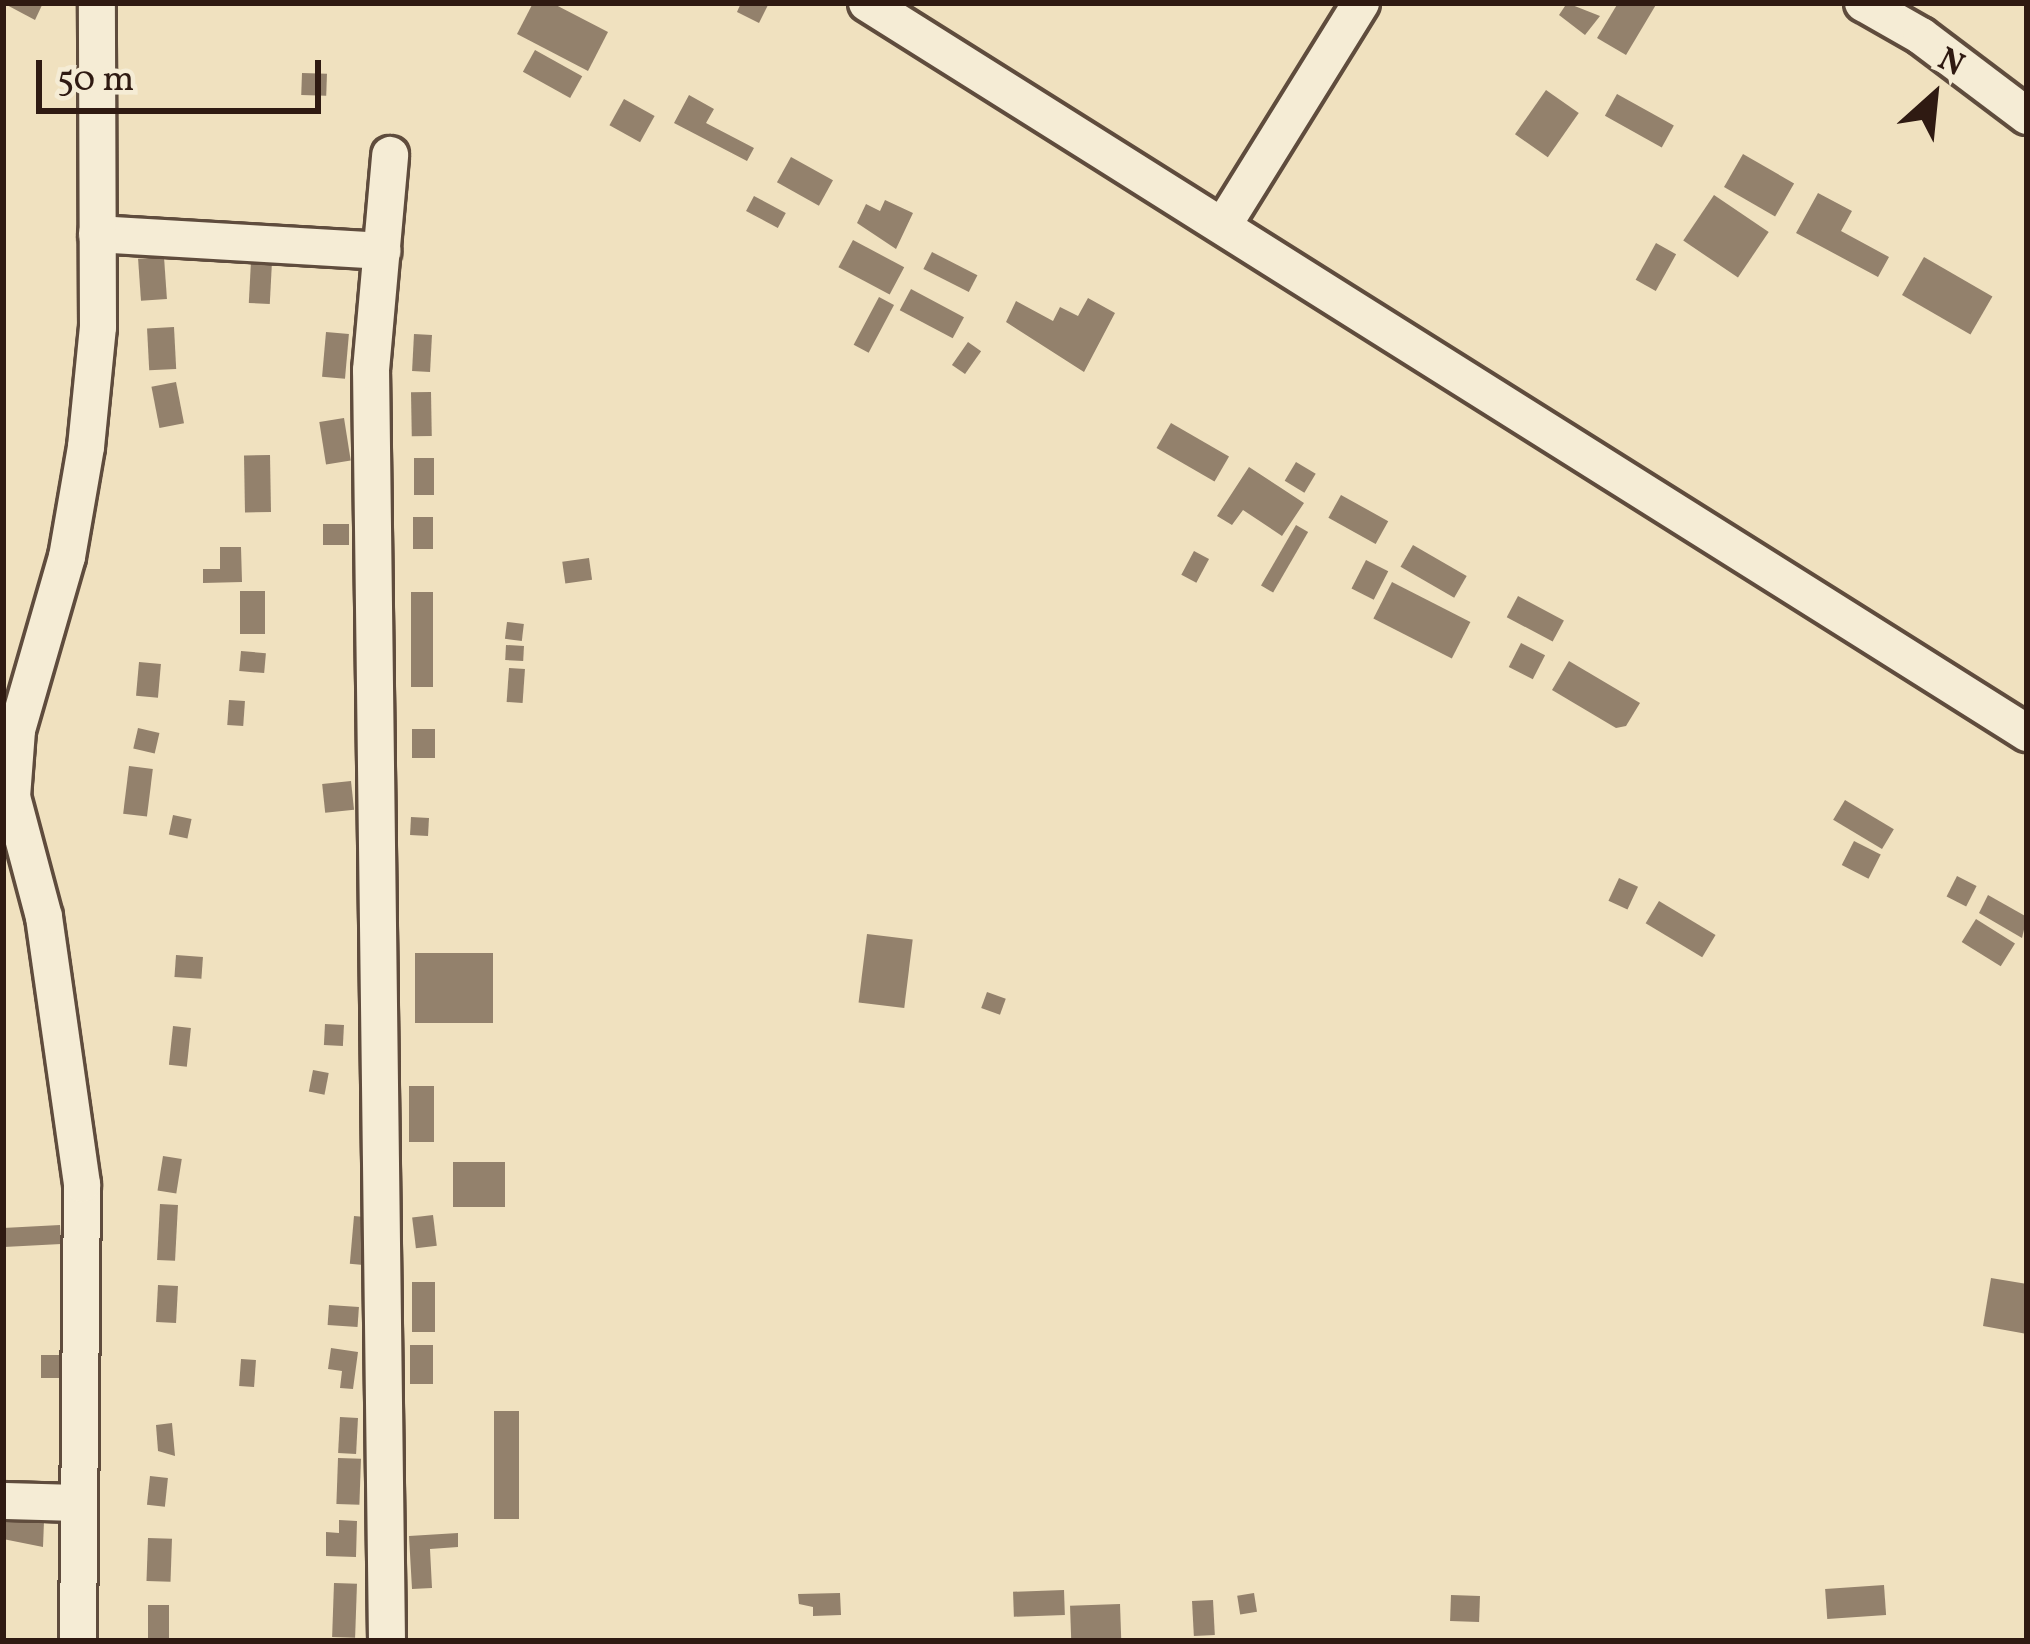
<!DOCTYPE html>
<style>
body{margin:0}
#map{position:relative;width:2030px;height:1644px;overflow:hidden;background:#f0e1bf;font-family:Vollkorn,serif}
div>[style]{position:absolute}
.building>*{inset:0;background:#93816c;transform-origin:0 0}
.roads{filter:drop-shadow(3px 0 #5f4c3d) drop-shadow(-3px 0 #5f4c3d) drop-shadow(0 3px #5f4c3d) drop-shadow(0 -3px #5f4c3d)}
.street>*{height:36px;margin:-18px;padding:0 18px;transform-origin:18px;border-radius:18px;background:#f5ecd5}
span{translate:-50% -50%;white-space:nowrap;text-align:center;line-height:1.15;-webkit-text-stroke:10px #f5ecd5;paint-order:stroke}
.frame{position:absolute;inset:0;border:6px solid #2f1a12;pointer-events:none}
.north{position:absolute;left:1874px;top:36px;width:120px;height:120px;-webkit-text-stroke:9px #f5ecd5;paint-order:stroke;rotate:27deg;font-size:33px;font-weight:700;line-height:48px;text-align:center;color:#2f1a12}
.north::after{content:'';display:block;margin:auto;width:42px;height:54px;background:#2f1a12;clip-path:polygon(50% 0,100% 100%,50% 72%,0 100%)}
.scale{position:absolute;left:36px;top:60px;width:285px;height:54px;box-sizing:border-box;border:6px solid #2f1a12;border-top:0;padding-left:15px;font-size:36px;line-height:42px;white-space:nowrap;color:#2f1a12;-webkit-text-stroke:9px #f5ecd5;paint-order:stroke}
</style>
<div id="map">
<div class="building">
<i style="clip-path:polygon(3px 3px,43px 3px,35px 20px)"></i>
<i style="clip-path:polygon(533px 3px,552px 3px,608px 32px,588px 71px,517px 34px)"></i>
<i style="clip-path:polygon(741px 3px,769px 3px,759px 23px,737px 12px)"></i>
<i style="clip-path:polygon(1567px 3px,1600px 16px,1585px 35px,1559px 15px)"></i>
<i style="clip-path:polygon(1618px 3px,1657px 3px,1626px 55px,1597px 38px)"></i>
<i style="left:535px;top:50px;width:54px;height:25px;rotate:29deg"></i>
<i style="left:302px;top:73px;width:25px;height:22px;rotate:2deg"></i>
<i style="left:1546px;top:90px;width:40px;height:54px;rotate:35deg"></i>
<i style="left:1617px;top:94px;width:65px;height:25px;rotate:29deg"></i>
<i style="clip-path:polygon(689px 95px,714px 109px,706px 123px,754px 148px,747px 161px,674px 123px)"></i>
<i style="left:624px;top:99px;width:35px;height:30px;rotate:29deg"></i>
<i style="left:1743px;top:154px;width:59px;height:38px;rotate:30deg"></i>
<i style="left:791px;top:157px;width:48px;height:29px;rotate:29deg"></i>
<i style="clip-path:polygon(1818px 193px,1852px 211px,1841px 231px,1889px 257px,1878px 277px,1796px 233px)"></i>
<i style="left:1714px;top:195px;width:66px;height:55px;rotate:34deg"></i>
<i style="left:754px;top:196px;width:36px;height:17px;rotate:28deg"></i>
<i style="clip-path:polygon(885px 200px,913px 213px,896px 249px,857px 223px,866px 204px,880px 211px)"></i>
<i style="left:853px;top:240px;width:58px;height:31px;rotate:28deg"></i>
<i style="left:1656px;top:243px;width:23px;height:42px;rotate:29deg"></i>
<i style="left:932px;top:252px;width:51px;height:19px;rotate:27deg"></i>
<i style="left:164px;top:257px;width:42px;height:26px;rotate:86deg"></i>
<i style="left:1924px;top:257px;width:79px;height:44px;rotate:30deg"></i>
<i style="left:251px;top:261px;width:21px;height:42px;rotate:3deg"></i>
<i style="left:911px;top:289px;width:60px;height:24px;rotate:28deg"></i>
<i style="left:879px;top:297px;width:17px;height:54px;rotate:28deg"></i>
<i style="clip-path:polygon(1088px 298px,1115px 313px,1084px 372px,1006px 322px,1016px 301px,1053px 321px,1060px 307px,1078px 316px)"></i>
<i style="left:174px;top:327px;width:42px;height:27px;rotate:87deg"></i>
<i style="left:326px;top:332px;width:23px;height:45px;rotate:5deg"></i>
<i style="left:414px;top:334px;width:18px;height:37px;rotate:3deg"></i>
<i style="left:968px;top:342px;width:16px;height:28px;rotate:35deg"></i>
<i style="left:176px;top:382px;width:42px;height:25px;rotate:79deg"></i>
<i style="left:431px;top:392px;width:44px;height:20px;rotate:89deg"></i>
<i style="left:344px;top:418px;width:43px;height:25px;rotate:81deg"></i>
<i style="left:1171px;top:423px;width:67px;height:29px;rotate:30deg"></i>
<i style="left:270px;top:455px;width:57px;height:26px;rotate:89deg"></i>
<i style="left:414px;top:458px;width:20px;height:37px"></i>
<i style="left:1296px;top:462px;width:23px;height:22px;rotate:31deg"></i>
<i style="clip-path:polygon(1249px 467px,1304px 503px,1282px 536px,1243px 510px,1232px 525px,1217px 516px)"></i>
<i style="left:1341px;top:495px;width:54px;height:26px;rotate:29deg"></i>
<i style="left:413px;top:517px;width:20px;height:32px"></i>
<i style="left:323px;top:524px;width:26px;height:21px"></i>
<i style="left:1296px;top:525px;width:14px;height:70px;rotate:30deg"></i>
<i style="left:1413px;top:545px;width:62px;height:25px;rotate:30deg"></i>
<i style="clip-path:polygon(220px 547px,241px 547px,242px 582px,203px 583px,203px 569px,220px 569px)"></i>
<i style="left:1194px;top:551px;width:17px;height:27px;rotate:28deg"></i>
<i style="left:589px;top:558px;width:22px;height:27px;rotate:82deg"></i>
<i style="left:1366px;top:560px;width:25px;height:32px;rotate:27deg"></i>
<i style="left:1392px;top:582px;width:88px;height:41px;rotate:27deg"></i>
<i style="left:240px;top:591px;width:25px;height:43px"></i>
<i style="left:411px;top:592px;width:22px;height:95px"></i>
<i style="left:1518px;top:596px;width:52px;height:24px;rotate:28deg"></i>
<i style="left:507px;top:622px;width:17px;height:17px;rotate:7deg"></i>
<i style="left:1521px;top:643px;width:27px;height:27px;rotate:27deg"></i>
<i style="left:506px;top:645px;width:18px;height:15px;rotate:3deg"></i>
<i style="left:241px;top:651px;width:25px;height:20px;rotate:5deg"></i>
<i style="clip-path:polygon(1569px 661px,1640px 703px,1626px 726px,1616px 728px,1552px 690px)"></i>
<i style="left:139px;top:662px;width:22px;height:34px;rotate:5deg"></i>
<i style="left:509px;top:668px;width:16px;height:34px;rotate:4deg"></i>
<i style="left:229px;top:700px;width:16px;height:25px;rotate:4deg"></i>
<i style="left:138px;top:728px;width:22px;height:21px;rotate:13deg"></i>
<i style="left:435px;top:729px;width:29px;height:23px;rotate:90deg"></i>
<i style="left:129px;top:766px;width:24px;height:48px;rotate:7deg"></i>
<i style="left:351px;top:781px;width:29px;height:29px;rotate:84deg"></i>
<i style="left:1845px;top:800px;width:57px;height:23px;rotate:31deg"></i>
<i style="left:173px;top:815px;width:19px;height:20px;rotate:12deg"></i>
<i style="left:411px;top:817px;width:18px;height:18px;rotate:3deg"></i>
<i style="left:1854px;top:841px;width:30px;height:27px;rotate:27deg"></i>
<i style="left:1957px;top:876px;width:22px;height:23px;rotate:27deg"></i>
<i style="left:1619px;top:878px;width:21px;height:25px;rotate:25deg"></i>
<i style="clip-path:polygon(1988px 895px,2027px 917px,2022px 938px,1979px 913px)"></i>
<i style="left:1659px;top:901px;width:66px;height:26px;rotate:31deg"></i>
<i style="left:1976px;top:919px;width:46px;height:27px;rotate:32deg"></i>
<i style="left:867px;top:934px;width:46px;height:69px;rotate:7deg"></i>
<i style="left:415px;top:953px;width:78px;height:70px"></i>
<i style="left:176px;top:955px;width:27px;height:22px;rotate:4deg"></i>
<i style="left:987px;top:992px;width:20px;height:17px;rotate:20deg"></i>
<i style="left:325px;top:1024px;width:19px;height:21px;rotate:3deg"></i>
<i style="left:173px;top:1026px;width:18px;height:39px;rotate:6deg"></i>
<i style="left:313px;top:1070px;width:16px;height:22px;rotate:11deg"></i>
<i style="left:409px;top:1086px;width:25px;height:56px"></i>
<i style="left:163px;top:1156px;width:19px;height:35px;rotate:9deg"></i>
<i style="left:453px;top:1162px;width:52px;height:45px"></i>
<i style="left:160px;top:1204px;width:18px;height:56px;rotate:3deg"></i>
<i style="left:433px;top:1215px;width:31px;height:21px;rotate:83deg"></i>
<i style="left:354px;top:1216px;width:22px;height:48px;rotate:5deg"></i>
<i style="left:60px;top:1225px;width:19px;height:57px;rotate:87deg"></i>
<i style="clip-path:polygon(1991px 1278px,2027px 1284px,2027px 1334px,1983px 1326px)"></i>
<i style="left:412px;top:1282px;width:23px;height:50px"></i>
<i style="left:158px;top:1285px;width:20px;height:37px;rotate:3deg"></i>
<i style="left:329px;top:1305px;width:30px;height:20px;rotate:4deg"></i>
<i style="left:410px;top:1345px;width:23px;height:39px"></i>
<i style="clip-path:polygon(331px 1348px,358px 1352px,353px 1389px,340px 1388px,342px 1371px,328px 1369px)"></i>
<i style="left:41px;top:1355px;width:26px;height:23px"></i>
<i style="left:241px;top:1359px;width:15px;height:27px;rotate:4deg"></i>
<i style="left:494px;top:1411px;width:25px;height:108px"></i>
<i style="left:340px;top:1417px;width:18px;height:36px;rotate:3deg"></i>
<i style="clip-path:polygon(172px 1423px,175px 1456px,158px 1451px,156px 1425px)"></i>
<i style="left:338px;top:1458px;width:23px;height:46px;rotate:2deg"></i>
<i style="left:150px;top:1476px;width:18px;height:29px;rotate:6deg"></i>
<i style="clip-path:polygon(3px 1520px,44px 1521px,43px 1547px,3px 1539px)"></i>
<i style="clip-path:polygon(339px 1520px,357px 1521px,356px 1557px,326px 1556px,326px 1532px,339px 1533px)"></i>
<i style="clip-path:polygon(458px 1533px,458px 1547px,430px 1549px,432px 1588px,412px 1589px,409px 1536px)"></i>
<i style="left:148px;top:1538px;width:24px;height:43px;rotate:2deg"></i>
<i style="left:334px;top:1583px;width:23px;height:54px;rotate:2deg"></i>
<i style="left:1884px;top:1585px;width:30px;height:59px;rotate:86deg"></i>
<i style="left:1064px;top:1590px;width:25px;height:51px;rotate:88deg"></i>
<i style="clip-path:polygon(840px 1593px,841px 1615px,813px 1616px,813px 1607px,799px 1604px,798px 1594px)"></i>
<i style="left:1254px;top:1593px;width:19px;height:17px;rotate:81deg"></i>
<i style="left:1451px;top:1595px;width:29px;height:26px;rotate:2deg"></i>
<i style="left:1213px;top:1600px;width:35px;height:21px;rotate:87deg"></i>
<i style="left:1120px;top:1604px;width:37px;height:50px;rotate:88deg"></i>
<i style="left:148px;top:1605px;width:21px;height:36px"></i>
</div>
<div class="roads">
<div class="street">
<i style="left:867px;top:3px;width:1371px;rotate:32.18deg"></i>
<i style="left:1863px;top:3px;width:67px;rotate:29.6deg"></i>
<i style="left:1921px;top:36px;width:133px;rotate:37deg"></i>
<i style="left:1224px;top:224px;width:260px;rotate:-58.2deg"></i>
<i style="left:97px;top:234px;width:286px;rotate:3.4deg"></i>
<i style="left:3px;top:1501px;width:74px;rotate:1.5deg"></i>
<i style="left:78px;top:1641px;width:457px;rotate:-89.5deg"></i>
<i style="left:82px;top:1184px;width:270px;rotate:-98.1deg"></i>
<i style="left:44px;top:917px;width:124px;rotate:-104.9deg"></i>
<i style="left:12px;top:797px;width:67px;rotate:-85.7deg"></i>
<i style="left:17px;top:730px;width:180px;rotate:-73.9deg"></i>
<i style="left:67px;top:557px;width:112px;rotate:-80.2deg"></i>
<i style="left:86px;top:447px;width:121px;rotate:-84.3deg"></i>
<i style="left:98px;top:327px;width:324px;rotate:-90.2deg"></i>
<i style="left:387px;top:1641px;width:1271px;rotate:-90.72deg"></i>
<i style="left:371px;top:370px;width:216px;rotate:-84.9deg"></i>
</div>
</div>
<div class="frame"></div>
<div class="north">N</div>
<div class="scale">50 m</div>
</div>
